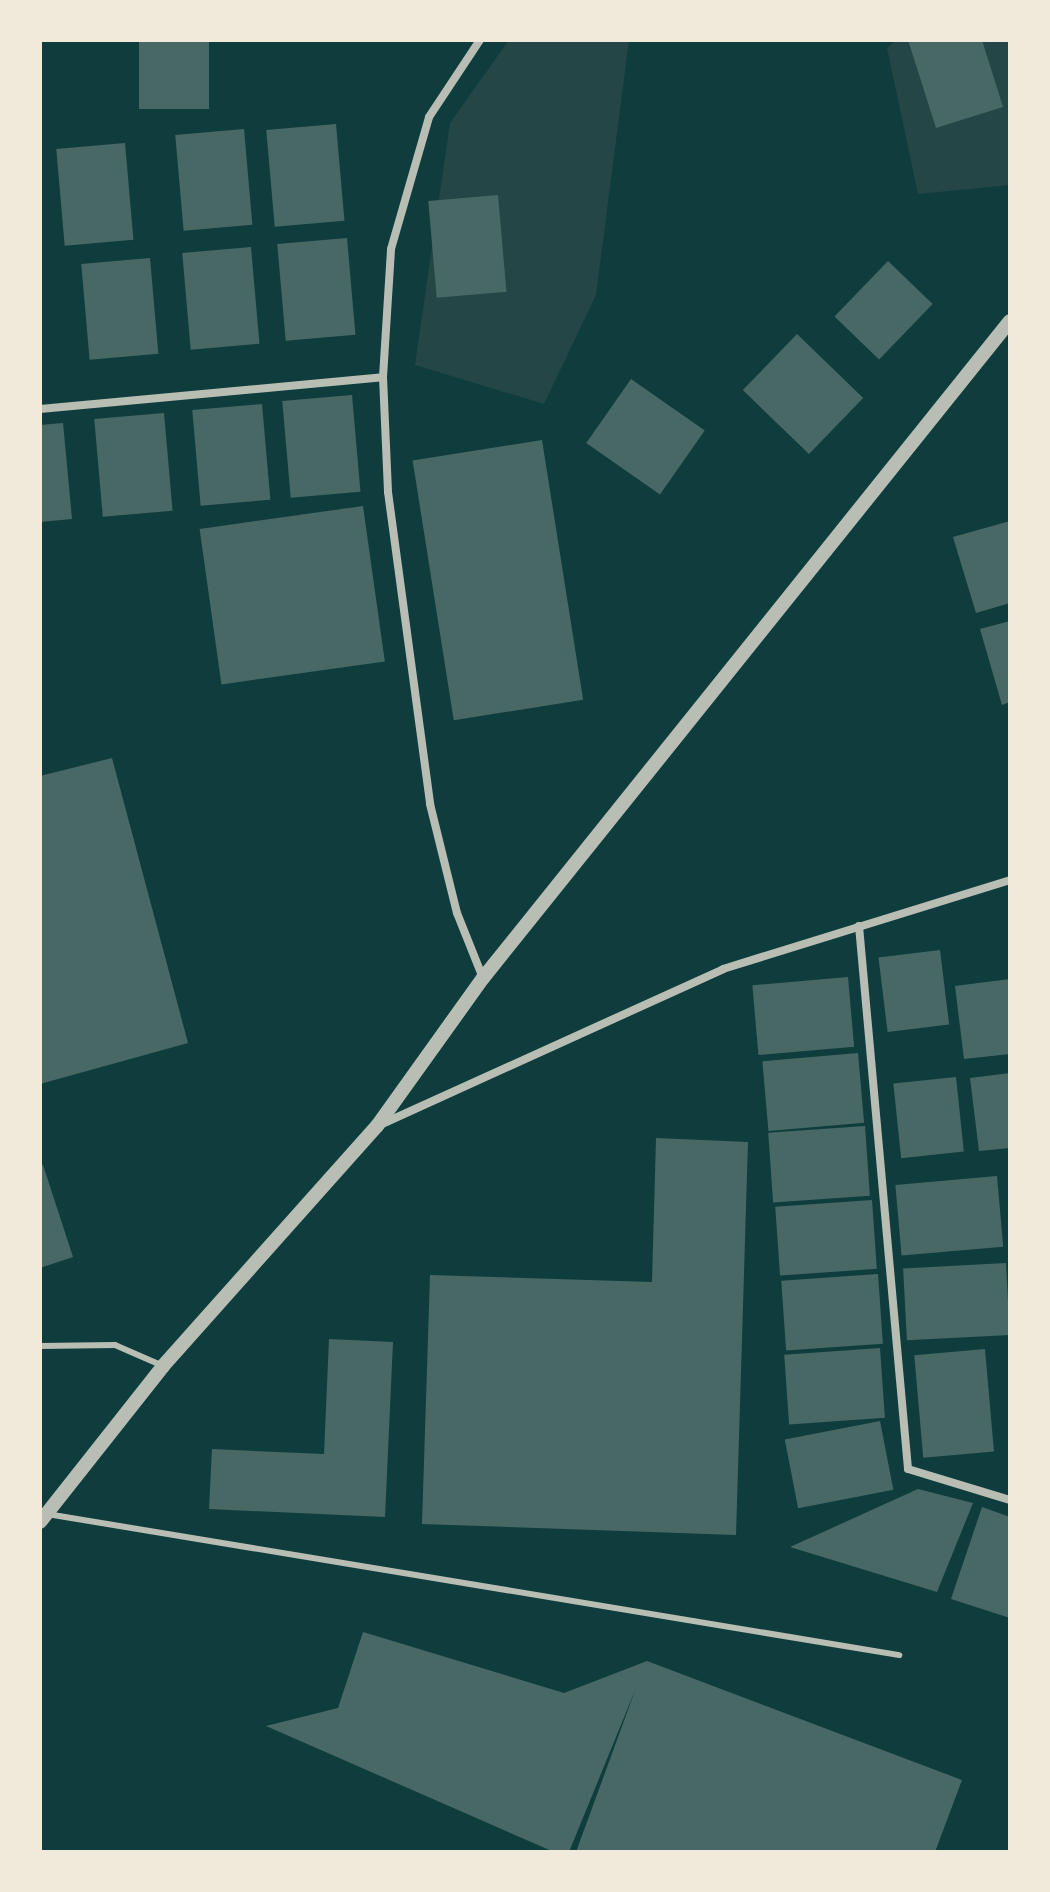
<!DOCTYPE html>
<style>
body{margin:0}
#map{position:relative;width:1050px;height:1892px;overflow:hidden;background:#0f3d3e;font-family:"Noto Serif",serif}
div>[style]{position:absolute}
.green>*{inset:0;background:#244646}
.building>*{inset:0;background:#486865;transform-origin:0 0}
.service>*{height:6px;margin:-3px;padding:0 3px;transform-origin:3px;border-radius:3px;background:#b8beb3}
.minor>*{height:8px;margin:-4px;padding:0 4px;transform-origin:4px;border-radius:4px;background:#b8beb3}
.tertiary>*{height:14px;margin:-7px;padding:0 7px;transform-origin:7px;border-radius:7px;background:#b8beb3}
span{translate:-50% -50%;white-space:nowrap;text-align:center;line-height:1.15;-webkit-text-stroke:7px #f1e9da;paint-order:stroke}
.frame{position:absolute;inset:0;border:42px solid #f1e9da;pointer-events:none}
</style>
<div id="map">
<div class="green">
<i style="clip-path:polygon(509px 40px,629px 40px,596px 295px,544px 404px,415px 365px,450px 123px)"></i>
<i style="clip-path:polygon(896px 40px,1010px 40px,1010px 185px,918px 194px,887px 48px)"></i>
</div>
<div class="building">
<i style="left:139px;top:40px;width:70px;height:69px"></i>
<i style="clip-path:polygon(908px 40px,982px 40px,1003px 107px,936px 128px)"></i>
<i style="left:336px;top:124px;width:97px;height:70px;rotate:85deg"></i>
<i style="left:244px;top:129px;width:96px;height:69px;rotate:85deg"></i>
<i style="left:125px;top:143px;width:97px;height:69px;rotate:85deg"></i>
<i style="left:498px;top:195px;width:97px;height:70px;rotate:85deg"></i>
<i style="left:347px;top:238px;width:97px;height:70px;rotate:85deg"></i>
<i style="left:251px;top:247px;width:97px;height:69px;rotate:85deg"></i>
<i style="left:150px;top:258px;width:96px;height:69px;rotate:85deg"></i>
<i style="left:888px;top:261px;width:62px;height:77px;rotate:44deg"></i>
<i style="left:797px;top:334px;width:92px;height:78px;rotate:44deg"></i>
<i style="left:631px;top:379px;width:90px;height:78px;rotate:35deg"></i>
<i style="left:352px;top:395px;width:97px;height:70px;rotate:85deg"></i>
<i style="left:262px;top:404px;width:96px;height:70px;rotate:85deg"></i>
<i style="left:164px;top:413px;width:98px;height:70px;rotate:85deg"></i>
<i style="clip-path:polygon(63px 423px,72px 519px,40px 522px,40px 425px)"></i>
<i style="left:542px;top:440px;width:263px;height:131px;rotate:81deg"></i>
<i style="left:363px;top:506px;width:157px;height:165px;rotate:82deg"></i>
<i style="clip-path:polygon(1010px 521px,1010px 603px,976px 613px,953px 537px)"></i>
<i style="clip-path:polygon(1010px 621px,1010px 702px,1002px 705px,980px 629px)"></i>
<i style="clip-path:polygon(112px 758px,188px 1043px,40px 1084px,40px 776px)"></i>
<i style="left:940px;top:950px;width:75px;height:62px;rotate:83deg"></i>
<i style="left:848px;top:977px;width:70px;height:96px;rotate:85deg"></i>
<i style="clip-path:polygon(1010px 979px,1010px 1054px,964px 1059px,955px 986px)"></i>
<i style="left:858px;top:1053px;width:70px;height:96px;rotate:85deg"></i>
<i style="clip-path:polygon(1010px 1073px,1010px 1148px,979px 1151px,970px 1078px)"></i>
<i style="left:956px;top:1077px;width:75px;height:63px;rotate:84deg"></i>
<i style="left:865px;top:1126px;width:70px;height:97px;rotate:86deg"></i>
<i style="clip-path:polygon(656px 1138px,748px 1142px,736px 1535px,422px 1524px,430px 1275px,652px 1282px)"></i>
<i style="clip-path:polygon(43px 1165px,73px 1257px,40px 1268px,40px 1166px)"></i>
<i style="left:997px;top:1176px;width:71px;height:102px;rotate:85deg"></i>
<i style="left:872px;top:1200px;width:69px;height:97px;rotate:86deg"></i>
<i style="left:1006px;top:1263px;width:72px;height:103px;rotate:87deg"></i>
<i style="left:878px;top:1274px;width:70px;height:97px;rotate:86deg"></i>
<i style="clip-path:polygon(329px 1339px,393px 1342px,385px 1517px,209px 1509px,212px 1449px,324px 1454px)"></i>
<i style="left:880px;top:1348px;width:70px;height:96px;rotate:86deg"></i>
<i style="left:985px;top:1349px;width:103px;height:71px;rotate:85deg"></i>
<i style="left:880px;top:1421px;width:70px;height:97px;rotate:79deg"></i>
<i style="clip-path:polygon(918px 1489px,973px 1503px,937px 1592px,790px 1547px)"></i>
<i style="clip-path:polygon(982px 1507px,1010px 1517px,1010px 1618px,951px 1599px)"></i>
<i style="clip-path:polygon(363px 1632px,564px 1693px,647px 1661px,962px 1780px,935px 1852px,576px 1852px,636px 1688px,569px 1852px,554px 1852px,266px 1726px,338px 1708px)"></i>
</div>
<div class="service">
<i style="left:40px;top:1346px;width:75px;rotate:-0.8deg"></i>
<i style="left:115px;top:1345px;width:52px;rotate:23.6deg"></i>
<i style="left:47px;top:1514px;width:864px;rotate:9.4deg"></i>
</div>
<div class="minor">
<i style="left:383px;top:377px;width:128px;rotate:-86.4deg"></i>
<i style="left:391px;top:249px;width:137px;rotate:-73.9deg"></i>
<i style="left:429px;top:117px;width:92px;rotate:-56.5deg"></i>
<i style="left:40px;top:409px;width:344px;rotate:-5.3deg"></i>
<i style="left:383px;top:377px;width:115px;rotate:87.5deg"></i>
<i style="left:388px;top:492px;width:315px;rotate:82.3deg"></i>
<i style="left:430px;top:804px;width:112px;rotate:76.1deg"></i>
<i style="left:457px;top:913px;width:70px;rotate:68.2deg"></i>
<i style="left:859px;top:926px;width:545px;rotate:84.84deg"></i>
<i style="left:908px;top:1469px;width:107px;rotate:16.9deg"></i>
<i style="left:382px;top:1124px;width:375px;rotate:-24.4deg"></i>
<i style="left:723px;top:969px;width:300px;rotate:-17.2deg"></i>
</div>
<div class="tertiary">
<i style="left:40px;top:1522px;width:199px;rotate:-51.7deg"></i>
<i style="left:163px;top:1366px;width:322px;rotate:-48.3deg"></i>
<i style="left:377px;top:1126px;width:182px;rotate:-54.4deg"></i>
<i style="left:483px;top:978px;width:842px;rotate:-51.27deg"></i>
</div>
<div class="frame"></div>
</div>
